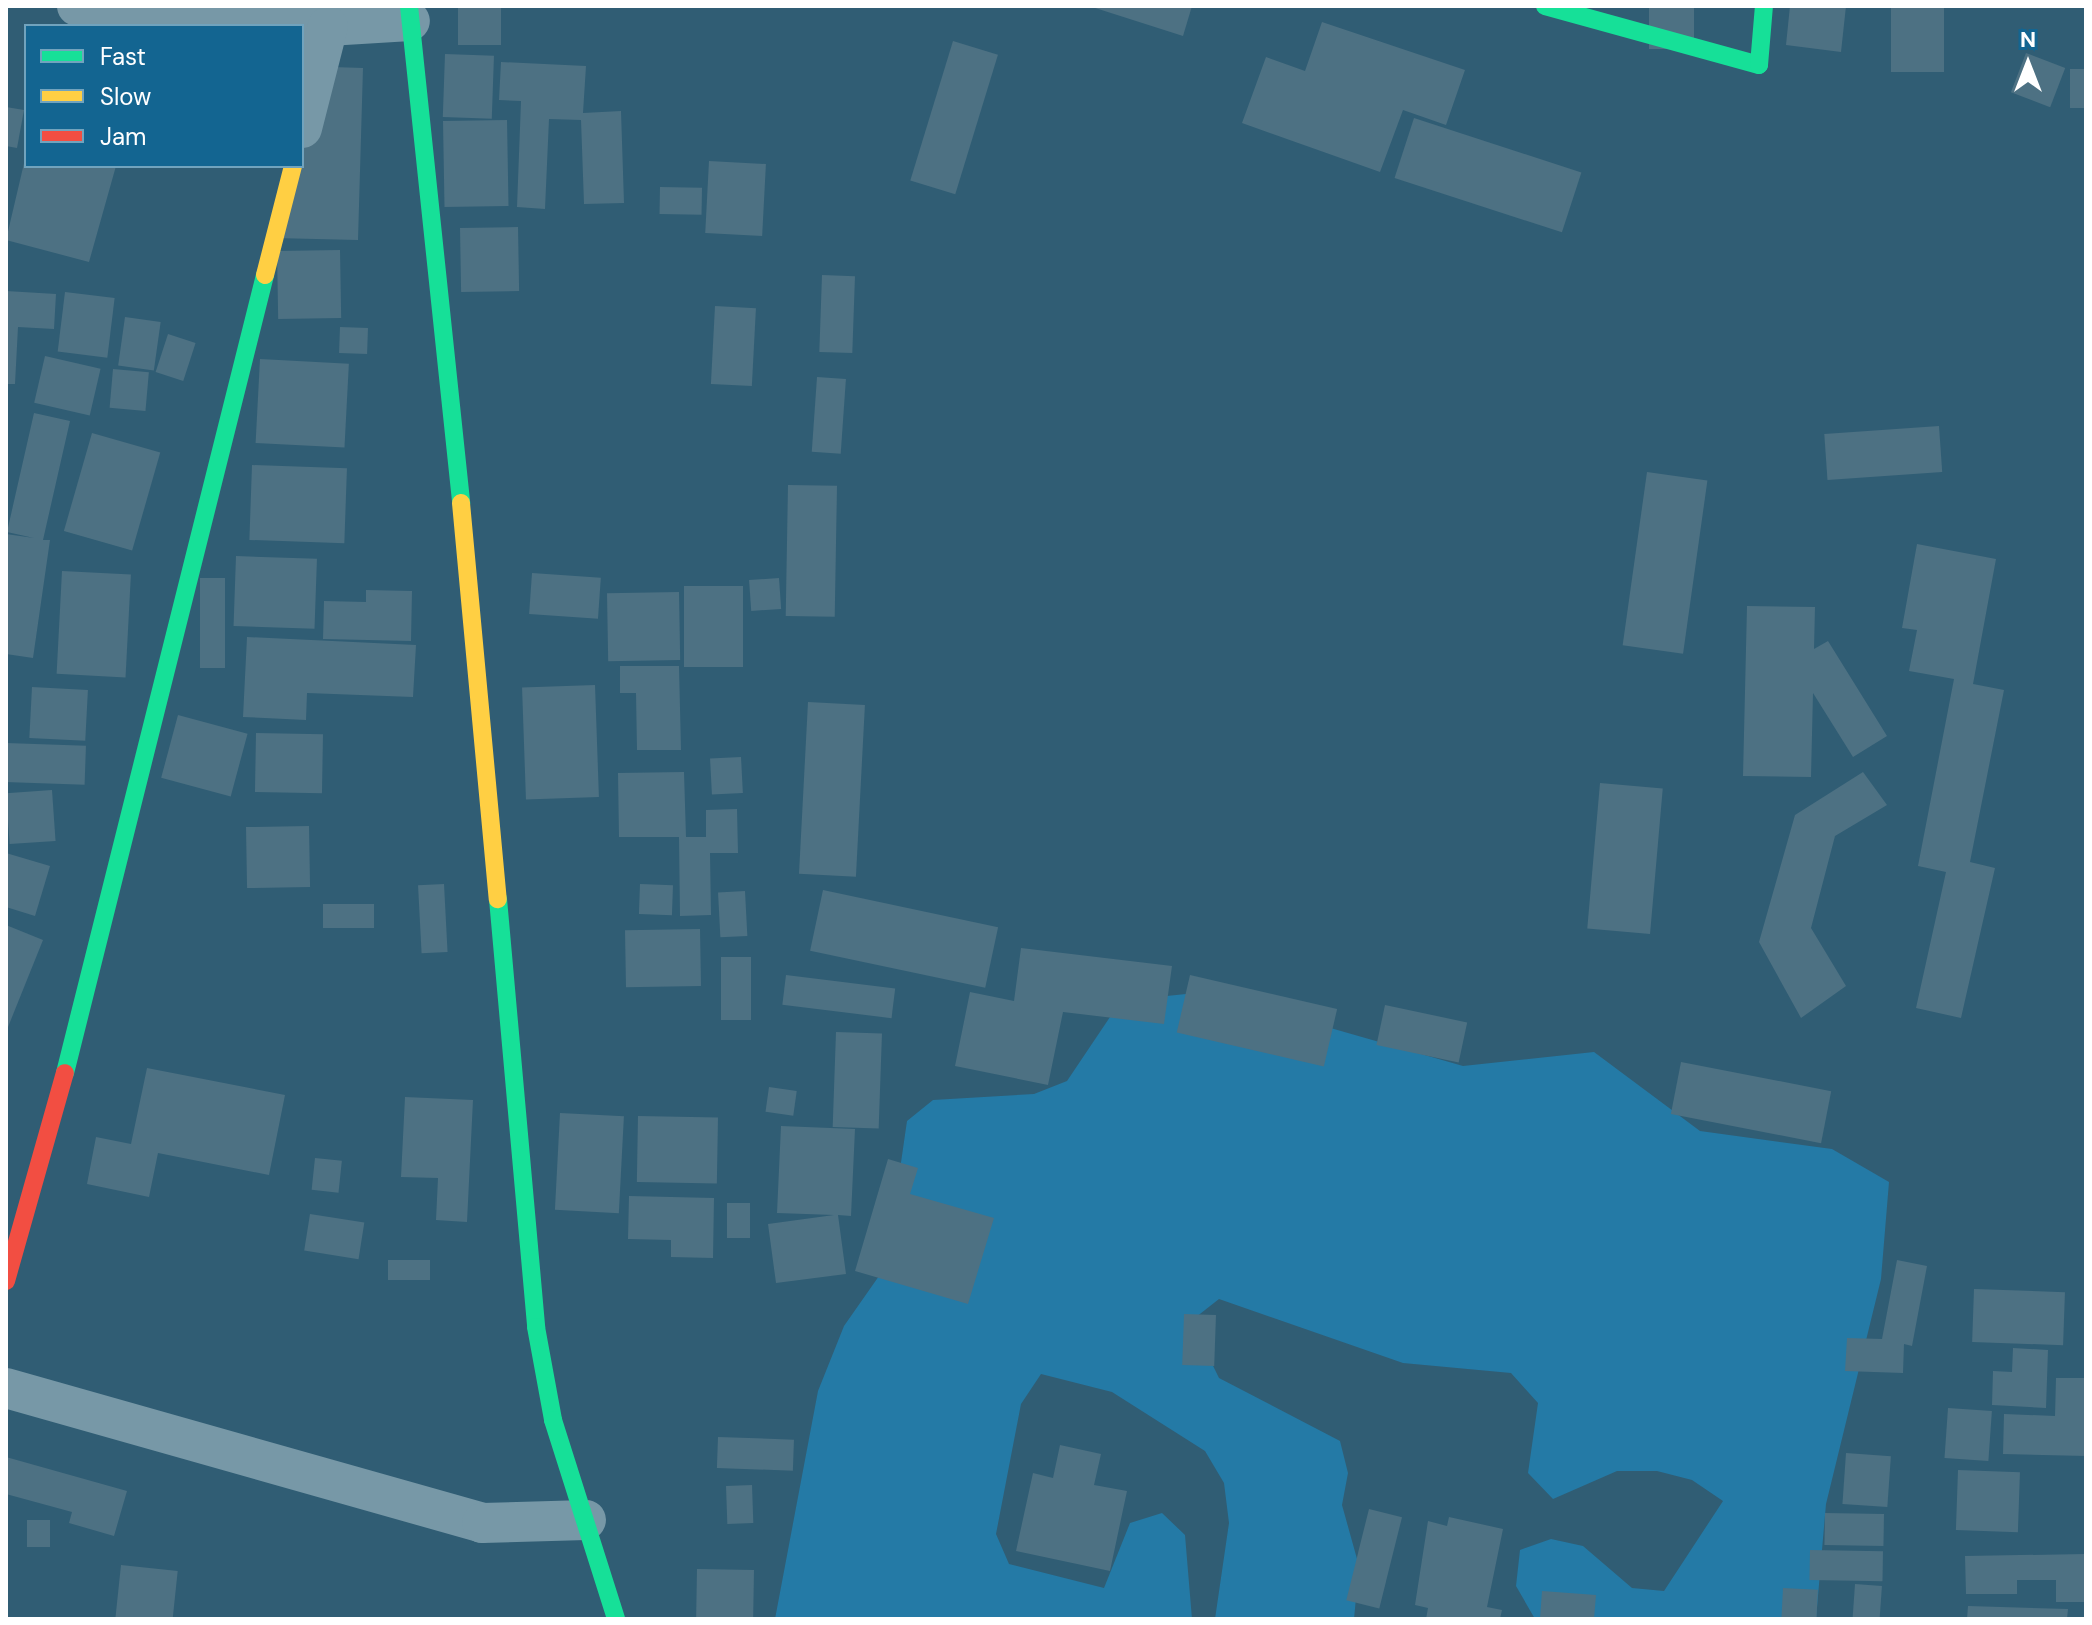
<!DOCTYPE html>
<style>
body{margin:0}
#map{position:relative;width:2092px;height:1625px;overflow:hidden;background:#305d74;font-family:"DM Sans",sans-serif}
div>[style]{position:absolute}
.green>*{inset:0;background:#247aa6}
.building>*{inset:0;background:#4d7183;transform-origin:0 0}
.street>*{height:40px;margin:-20px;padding:0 20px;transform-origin:20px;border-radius:20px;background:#7798a7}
.fast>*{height:18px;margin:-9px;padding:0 9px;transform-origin:9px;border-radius:9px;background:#16e098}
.slow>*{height:18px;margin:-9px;padding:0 9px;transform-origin:9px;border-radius:9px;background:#ffcf43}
.jam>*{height:18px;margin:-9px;padding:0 9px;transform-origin:9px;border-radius:9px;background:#f24e42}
span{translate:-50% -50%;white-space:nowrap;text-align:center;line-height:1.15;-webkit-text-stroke:7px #136591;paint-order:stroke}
.frame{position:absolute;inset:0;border:8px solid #fff;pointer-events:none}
.legend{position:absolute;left:24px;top:24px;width:280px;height:144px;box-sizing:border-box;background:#136591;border:2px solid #71a3bd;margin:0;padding:10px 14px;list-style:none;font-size:24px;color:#fff}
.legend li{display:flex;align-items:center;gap:16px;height:40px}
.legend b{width:40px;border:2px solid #71a3bd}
.north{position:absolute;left:1988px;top:24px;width:80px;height:80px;-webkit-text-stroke:6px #136591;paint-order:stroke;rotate:0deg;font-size:22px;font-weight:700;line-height:32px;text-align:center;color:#fff}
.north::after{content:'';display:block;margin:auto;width:28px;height:36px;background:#fff;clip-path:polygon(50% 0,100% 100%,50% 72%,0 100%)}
</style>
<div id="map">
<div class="green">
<i style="clip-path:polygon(1205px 992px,1463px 1066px,1594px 1052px,1700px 1131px,1832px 1149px,1889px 1182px,1881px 1279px,1826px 1504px,1816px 1619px,1535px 1619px,1516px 1586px,1520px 1550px,1551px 1539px,1583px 1546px,1632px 1588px,1664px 1591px,1723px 1501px,1692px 1480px,1657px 1471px,1617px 1471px,1553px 1499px,1528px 1473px,1538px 1403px,1511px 1373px,1403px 1363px,1219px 1299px,1191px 1321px,1219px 1378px,1340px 1441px,1348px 1473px,1342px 1505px,1359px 1566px,1354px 1619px,1215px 1619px,1229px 1523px,1224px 1483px,1205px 1451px,1112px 1392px,1041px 1374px,1021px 1404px,996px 1534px,1009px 1564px,1104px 1588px,1130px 1523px,1162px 1513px,1185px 1535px,1192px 1619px,775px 1619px,818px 1391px,844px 1326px,886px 1266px,907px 1121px,933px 1100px,1034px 1094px,1067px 1081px,1110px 1017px,1138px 999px)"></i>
</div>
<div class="building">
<i style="left:458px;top:6px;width:43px;height:39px"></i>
<i style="clip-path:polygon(1089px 6px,1192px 6px,1183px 36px)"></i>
<i style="left:1649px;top:6px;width:45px;height:43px"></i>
<i style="clip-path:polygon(1790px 6px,1846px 6px,1841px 52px,1786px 45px)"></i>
<i style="left:1891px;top:6px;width:53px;height:66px"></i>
<i style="clip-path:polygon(1322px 22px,1465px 70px,1446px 125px,1403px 110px,1380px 172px,1242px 123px,1266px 57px,1305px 71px)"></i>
<i style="left:953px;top:41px;width:47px;height:146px;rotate:17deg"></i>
<i style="left:2026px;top:53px;width:42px;height:42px;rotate:21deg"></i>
<i style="left:445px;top:54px;width:49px;height:63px;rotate:2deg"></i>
<i style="clip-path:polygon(501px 62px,586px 66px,583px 113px,621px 111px,624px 203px,584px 204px,581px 120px,549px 119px,545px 209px,517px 207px,521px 101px,499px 100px)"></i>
<i style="clip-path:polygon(302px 66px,363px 68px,358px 240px,274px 238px,302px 166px)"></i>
<i style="left:2070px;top:69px;width:16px;height:39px"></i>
<i style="clip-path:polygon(6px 107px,24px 110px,17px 148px,6px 146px)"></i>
<i style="left:1414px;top:118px;width:176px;height:63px;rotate:18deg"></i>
<i style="left:507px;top:120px;width:86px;height:64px;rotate:89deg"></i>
<i style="clip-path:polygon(25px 159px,26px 166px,116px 166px,89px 262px,6px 240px)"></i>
<i style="left:709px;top:161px;width:57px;height:72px;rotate:3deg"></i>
<i style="left:660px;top:187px;width:42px;height:27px;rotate:1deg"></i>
<i style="left:518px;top:227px;width:64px;height:58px;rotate:89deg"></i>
<i style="left:340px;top:250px;width:68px;height:63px;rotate:89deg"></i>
<i style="left:822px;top:275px;width:33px;height:77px;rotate:2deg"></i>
<i style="clip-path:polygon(6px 291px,56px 294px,54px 329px,18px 327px,15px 384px,6px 384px)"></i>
<i style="left:65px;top:292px;width:50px;height:60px;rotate:7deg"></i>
<i style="left:715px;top:306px;width:41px;height:78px;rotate:3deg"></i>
<i style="left:125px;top:317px;width:36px;height:49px;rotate:8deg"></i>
<i style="left:340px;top:327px;width:28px;height:26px;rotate:2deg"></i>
<i style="left:168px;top:334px;width:29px;height:40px;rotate:18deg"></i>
<i style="left:45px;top:356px;width:57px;height:48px;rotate:13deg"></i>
<i style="left:260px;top:359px;width:89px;height:84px;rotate:3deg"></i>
<i style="left:113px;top:369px;width:36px;height:39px;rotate:5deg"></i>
<i style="left:817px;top:377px;width:29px;height:75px;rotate:4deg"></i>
<i style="clip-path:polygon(34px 413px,70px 421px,43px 540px,50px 540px,33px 658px,6px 654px,6px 534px,34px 538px,7px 532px)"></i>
<i style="left:1939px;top:426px;width:46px;height:115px;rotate:86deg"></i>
<i style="left:92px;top:433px;width:71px;height:102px;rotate:16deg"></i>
<i style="left:252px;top:465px;width:95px;height:75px;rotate:2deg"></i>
<i style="left:1647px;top:472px;width:61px;height:175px;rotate:8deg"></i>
<i style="left:788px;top:485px;width:49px;height:131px;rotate:1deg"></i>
<i style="clip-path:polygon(1917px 544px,1996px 559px,1973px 684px,2004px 690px,1970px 862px,1995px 868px,1961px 1018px,1916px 1008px,1946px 872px,1918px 866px,1954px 679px,1909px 671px,1917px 630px,1902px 628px)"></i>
<i style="left:236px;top:556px;width:81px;height:70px;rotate:2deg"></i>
<i style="left:62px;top:571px;width:69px;height:103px;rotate:3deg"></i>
<i style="left:532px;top:573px;width:69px;height:41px;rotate:4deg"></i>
<i style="left:200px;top:578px;width:25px;height:90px"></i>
<i style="left:779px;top:578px;width:31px;height:30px;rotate:86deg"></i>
<i style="left:684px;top:586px;width:59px;height:81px"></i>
<i style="clip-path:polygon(366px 590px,412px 591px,411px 641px,323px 639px,324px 601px,366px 602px)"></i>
<i style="left:679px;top:592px;width:68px;height:72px;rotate:89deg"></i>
<i style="clip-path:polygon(1747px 606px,1815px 607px,1814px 649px,1828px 641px,1887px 736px,1853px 757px,1813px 693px,1811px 777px,1743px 776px)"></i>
<i style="clip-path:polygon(247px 637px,416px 645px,413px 697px,307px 693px,306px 720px,243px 717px)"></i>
<i style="clip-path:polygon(620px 666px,679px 666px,681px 750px,637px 750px,636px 693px,620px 693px)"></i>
<i style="left:595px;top:685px;width:112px;height:73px;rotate:88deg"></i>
<i style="left:32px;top:687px;width:56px;height:51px;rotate:3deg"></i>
<i style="left:808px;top:702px;width:57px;height:172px;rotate:3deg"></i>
<i style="left:178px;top:715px;width:72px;height:65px;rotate:15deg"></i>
<i style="left:256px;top:733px;width:67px;height:59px;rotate:1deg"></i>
<i style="left:6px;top:743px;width:80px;height:39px;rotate:2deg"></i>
<i style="left:741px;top:757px;width:36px;height:31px;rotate:87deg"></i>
<i style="clip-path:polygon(684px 772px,686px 837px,706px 837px,706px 810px,737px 809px,738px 853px,710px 853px,711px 915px,680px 916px,679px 837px,619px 837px,618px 773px)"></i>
<i style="clip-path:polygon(1863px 772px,1887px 805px,1835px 836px,1811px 928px,1846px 986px,1801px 1018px,1759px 942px,1795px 815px)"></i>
<i style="left:1600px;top:783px;width:63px;height:146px;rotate:5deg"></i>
<i style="left:52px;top:790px;width:51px;height:46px;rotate:86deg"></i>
<i style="left:309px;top:826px;width:61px;height:63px;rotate:89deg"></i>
<i style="clip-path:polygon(6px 853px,50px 866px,35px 916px,6px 907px)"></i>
<i style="left:444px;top:884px;width:68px;height:26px;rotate:87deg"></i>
<i style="left:640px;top:884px;width:33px;height:30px;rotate:2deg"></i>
<i style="left:823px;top:890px;width:179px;height:62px;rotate:12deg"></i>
<i style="left:745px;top:891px;width:45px;height:27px;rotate:87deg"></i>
<i style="left:323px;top:904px;width:51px;height:24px"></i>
<i style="clip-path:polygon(6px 925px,43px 940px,6px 1032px)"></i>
<i style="left:700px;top:929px;width:57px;height:75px;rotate:89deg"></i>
<i style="clip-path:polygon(1021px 948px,1172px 966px,1164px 1024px,1063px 1012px,1048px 1085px,955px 1066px,970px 992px,1014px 1001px)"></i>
<i style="left:721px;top:957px;width:30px;height:63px"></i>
<i style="left:786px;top:975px;width:110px;height:30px;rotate:7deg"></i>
<i style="left:1190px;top:975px;width:151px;height:59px;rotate:13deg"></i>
<i style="left:1385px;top:1005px;width:84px;height:41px;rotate:12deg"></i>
<i style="left:836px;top:1032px;width:46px;height:95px;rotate:2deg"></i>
<i style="left:1681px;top:1062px;width:153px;height:53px;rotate:11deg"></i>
<i style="clip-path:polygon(147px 1068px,285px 1095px,269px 1175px,158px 1153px,149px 1197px,87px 1184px,96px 1137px,131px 1144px)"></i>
<i style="left:769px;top:1087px;width:28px;height:25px;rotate:8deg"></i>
<i style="clip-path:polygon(405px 1097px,473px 1100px,467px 1222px,436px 1220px,438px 1178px,401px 1177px)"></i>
<i style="left:560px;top:1113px;width:64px;height:97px;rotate:3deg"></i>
<i style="left:638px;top:1116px;width:80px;height:66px;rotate:1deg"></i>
<i style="clip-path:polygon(781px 1126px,855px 1129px,851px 1216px,838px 1215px,846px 1274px,776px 1283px,768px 1224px,834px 1215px,777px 1213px)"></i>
<i style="left:315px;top:1158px;width:27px;height:32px;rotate:6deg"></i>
<i style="clip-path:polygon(888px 1159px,918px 1168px,910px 1194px,994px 1218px,968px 1304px,855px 1271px)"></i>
<i style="clip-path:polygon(629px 1196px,714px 1198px,713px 1258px,671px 1257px,671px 1240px,628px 1239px)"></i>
<i style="left:727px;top:1203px;width:23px;height:35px"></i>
<i style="left:310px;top:1214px;width:55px;height:37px;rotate:9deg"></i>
<i style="left:388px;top:1260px;width:42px;height:20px"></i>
<i style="clip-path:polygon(1897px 1260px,1927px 1266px,1912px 1346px,1904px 1344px,1903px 1373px,1845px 1371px,1847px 1338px,1882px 1339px)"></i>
<i style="left:1974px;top:1289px;width:91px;height:53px;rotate:2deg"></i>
<i style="left:1184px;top:1314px;width:32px;height:51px;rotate:2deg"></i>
<i style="clip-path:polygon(2013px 1348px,2048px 1350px,2046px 1408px,1992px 1405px,1993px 1371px,2012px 1372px)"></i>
<i style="clip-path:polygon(2056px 1378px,2086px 1378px,2086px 1456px,2003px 1454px,2004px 1414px,2055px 1416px)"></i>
<i style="left:1948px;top:1408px;width:44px;height:50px;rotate:4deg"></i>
<i style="left:718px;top:1437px;width:76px;height:31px;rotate:2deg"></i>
<i style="clip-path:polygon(1060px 1445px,1101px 1454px,1094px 1485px,1127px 1491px,1110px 1571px,1016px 1551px,1033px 1473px,1053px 1478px)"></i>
<i style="left:1846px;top:1453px;width:45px;height:51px;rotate:4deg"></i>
<i style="clip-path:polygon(6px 1457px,127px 1491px,114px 1536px,69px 1523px,72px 1512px,6px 1494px)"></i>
<i style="left:1958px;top:1470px;width:62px;height:60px;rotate:2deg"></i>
<i style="left:752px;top:1485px;width:38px;height:26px;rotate:88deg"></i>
<i style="left:1369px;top:1509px;width:34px;height:94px;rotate:14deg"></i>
<i style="left:1825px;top:1513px;width:59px;height:32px;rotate:1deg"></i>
<i style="clip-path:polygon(1449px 1517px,1503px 1529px,1487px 1607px,1502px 1610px,1500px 1619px,1426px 1619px,1428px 1608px,1415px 1605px,1428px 1521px,1447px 1526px)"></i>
<i style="left:27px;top:1520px;width:23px;height:27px"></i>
<i style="left:1810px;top:1550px;width:73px;height:30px;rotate:1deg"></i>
<i style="clip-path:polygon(2085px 1554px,2086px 1602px,2056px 1602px,2056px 1580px,2017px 1580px,2017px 1594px,1966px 1594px,1965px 1556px)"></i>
<i style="left:121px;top:1565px;width:57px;height:54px;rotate:6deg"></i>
<i style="left:697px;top:1569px;width:57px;height:50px;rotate:1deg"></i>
<i style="left:1855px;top:1584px;width:27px;height:35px;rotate:4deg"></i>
<i style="left:1783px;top:1588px;width:35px;height:31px;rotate:3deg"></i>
<i style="clip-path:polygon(1542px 1591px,1596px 1595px,1594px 1619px,1540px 1619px)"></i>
<i style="clip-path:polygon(1968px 1606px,2068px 1609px,2067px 1619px,1967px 1619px)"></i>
</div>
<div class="street">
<i style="left:77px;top:6px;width:252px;rotate:4.6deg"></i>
<i style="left:328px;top:26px;width:82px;rotate:-3.5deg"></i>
<i style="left:302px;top:128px;width:105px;rotate:-75.7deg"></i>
<i style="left:6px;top:1388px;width:495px;rotate:15.8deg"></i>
<i style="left:482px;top:1523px;width:104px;rotate:-1.7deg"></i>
</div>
<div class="fast">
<i style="left:409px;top:6px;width:500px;rotate:84deg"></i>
<i style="left:1545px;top:6px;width:222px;rotate:15.4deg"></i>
<i style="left:1759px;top:65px;width:59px;rotate:-85.2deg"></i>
<i style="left:498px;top:899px;width:430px;rotate:84.9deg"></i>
<i style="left:536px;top:1327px;width:95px;rotate:79.6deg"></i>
<i style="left:553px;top:1420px;width:209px;rotate:72.4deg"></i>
<i style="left:65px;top:1073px;width:823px;rotate:-75.93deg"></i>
</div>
<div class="slow">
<i style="left:265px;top:275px;width:113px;rotate:-75.6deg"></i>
<i style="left:461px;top:503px;width:398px;rotate:84.7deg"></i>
</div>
<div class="jam">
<i style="left:6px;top:1281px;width:216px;rotate:-74.2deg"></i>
</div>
<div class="frame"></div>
<ul class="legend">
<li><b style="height:10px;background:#16e098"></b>Fast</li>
<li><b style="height:10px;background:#ffcf43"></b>Slow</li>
<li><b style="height:10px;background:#f24e42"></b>Jam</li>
</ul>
<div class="north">N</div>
</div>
